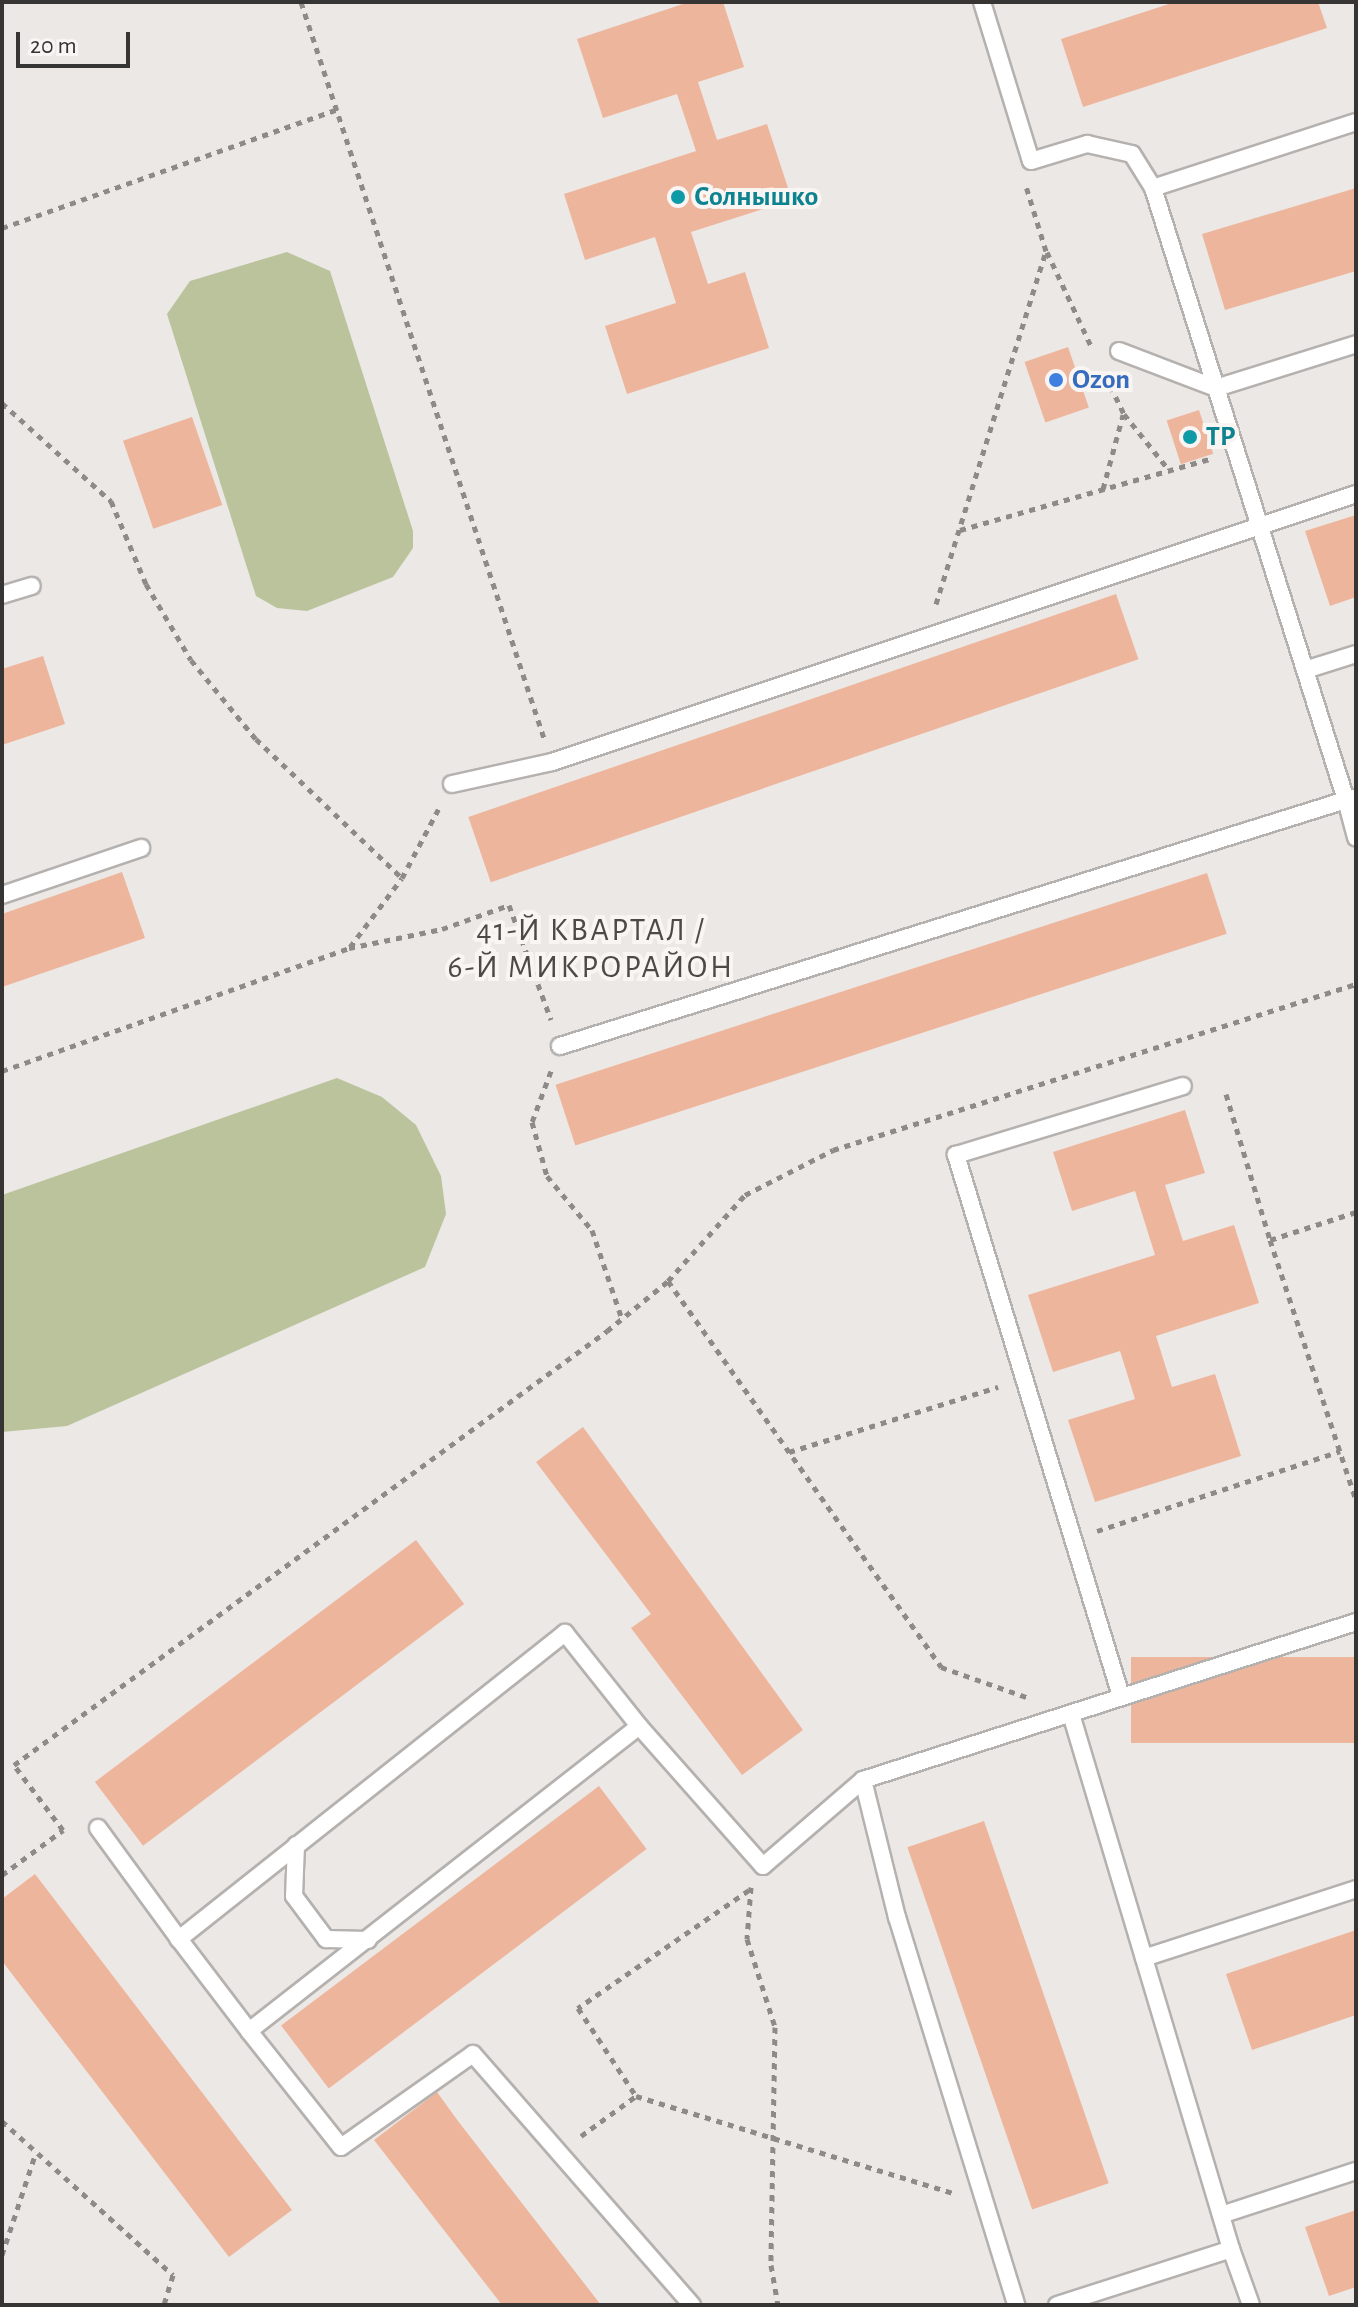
<!DOCTYPE html>
<meta charset="utf-8">
<style>
body{margin:0}
#map{position:relative;width:1358px;height:2307px;overflow:hidden;background:#ece8e5;font-family:"Alegreya Sans",sans-serif}
div>[style]{position:absolute}
.green>*{inset:0;background:#bbc39d}
.building>*{inset:0;background:#eeb59d;transform-origin:0 0}
.path>*{height:5px;margin-top:-2.5px;transform-origin:0;background:repeating-linear-gradient(90deg,#8d8a88 0 6px,transparent 0 12px)}
.roads{filter:drop-shadow(2px 0 #b5b1af) drop-shadow(-2px 0 #b5b1af) drop-shadow(0 2px #b5b1af) drop-shadow(0 -2px #b5b1af)}
.service>*{height:16px;margin:-8px;padding:0 8px;transform-origin:8px;border-radius:8px;background:#fff}
.dots>*{width:22px;height:22px;translate:-50% -50%;box-sizing:border-box;border:4px solid #f9f5f3;border-radius:50%}
span{translate:-50% -50%;white-space:nowrap;text-align:center;line-height:1.15;-webkit-text-stroke:8px #f9f5f3;paint-order:stroke}
.culture-label{font-size:28px;color:#0d838f;font-weight:700}
.left{translate:0 -50%;text-align:left}
.shop-label{font-size:28px;color:#366cbe;font-weight:700}
.quarter-label{font-size:32px;color:#4c4947;letter-spacing:2px}
.frame{position:absolute;inset:0;border:4px solid #373534;pointer-events:none}
.scale{position:absolute;left:16px;top:32px;width:114px;height:36px;box-sizing:border-box;border:4px solid #373534;border-top:0;padding-left:10px;font-size:24px;line-height:28px;white-space:nowrap;color:#373534;-webkit-text-stroke:6px #f9f5f3;paint-order:stroke}
</style>
<div id="map">
<div class="green">
<i style="clip-path:polygon(287px 252px,330px 271px,413px 531px,413px 548px,393px 577px,307px 611px,277px 608px,256px 596px,167px 314px,190px 281px)"></i>
<i style="clip-path:polygon(337px 1078px,382px 1097px,416px 1125px,441px 1176px,446px 1214px,425px 1267px,67px 1426px,2px 1432px,2px 1195px)"></i>
</div>
<div class="building">
<i style="clip-path:polygon(689px 2px,723px 2px,744px 67px,698px 82px,717px 140px,767px 124px,792px 200px,691px 232px,708px 284px,745px 272px,769px 348px,627px 394px,605px 326px,676px 303px,655px 237px,585px 260px,564px 194px,696px 151px,677px 94px,603px 118px,577px 39px)"></i>
<i style="clip-path:polygon(1175px 2px,1318px 2px,1327px 28px,1083px 107px,1061px 39px)"></i>
<i style="clip-path:polygon(1356px 188px,1356px 271px,1225px 310px,1202px 234px)"></i>
<i style="left:1068px;top:347px;width:64px;height:46px;rotate:71deg"></i>
<i style="left:1199px;top:410px;width:46px;height:34px;rotate:72deg"></i>
<i style="left:192px;top:417px;width:93px;height:73px;rotate:71deg"></i>
<i style="clip-path:polygon(1356px 515px,1356px 597px,1330px 606px,1305px 531px)"></i>
<i style="left:1116px;top:594px;width:69px;height:685px;rotate:71deg"></i>
<i style="clip-path:polygon(43px 656px,65px 724px,2px 745px,2px 669px)"></i>
<i style="clip-path:polygon(122px 872px,145px 938px,2px 987px,2px 914px)"></i>
<i style="left:1207px;top:873px;width:64px;height:685px;rotate:72deg"></i>
<i style="clip-path:polygon(1185px 1110px,1205px 1173px,1165px 1185px,1183px 1241px,1234px 1225px,1259px 1303px,1156px 1336px,1172px 1387px,1215px 1374px,1241px 1456px,1095px 1502px,1068px 1420px,1135px 1399px,1120px 1351px,1053px 1372px,1028px 1295px,1155px 1255px,1135px 1191px,1072px 1211px,1053px 1152px)"></i>
<i style="clip-path:polygon(583px 1427px,803px 1730px,742px 1775px,631px 1628px,651px 1614px,536px 1462px)"></i>
<i style="left:416px;top:1540px;width:80px;height:402px;rotate:53deg"></i>
<i style="left:1356px;top:1657px;width:86px;height:225px;rotate:90deg"></i>
<i style="left:599px;top:1786px;width:79px;height:398px;rotate:53deg"></i>
<i style="left:984px;top:1821px;width:383px;height:81px;rotate:71deg"></i>
<i style="clip-path:polygon(35px 1874px,292px 2210px,229px 2257px,2px 1961px,2px 1899px)"></i>
<i style="clip-path:polygon(1356px 1930px,1356px 2015px,1252px 2050px,1226px 1974px)"></i>
<i style="clip-path:polygon(437px 2092px,458px 2121px,601px 2305px,502px 2305px,374px 2140px)"></i>
<i style="clip-path:polygon(1356px 2210px,1356px 2287px,1329px 2296px,1305px 2227px)"></i>
</div>
<div class="path">
<i style="left:301px;top:2px;width:775px;rotate:71.73deg"></i>
<i style="left:2px;top:228px;width:354px;rotate:-19.5deg"></i>
<i style="left:1047px;top:252px;width:106px;rotate:64.9deg"></i>
<i style="left:1105px;top:375px;width:43px;rotate:64deg"></i>
<i style="left:1124px;top:414px;width:72px;rotate:51.2deg"></i>
<i style="left:2px;top:403px;width:147px;rotate:42deg"></i>
<i style="left:111px;top:501px;width:90px;rotate:67.1deg"></i>
<i style="left:146px;top:584px;width:88px;rotate:59.4deg"></i>
<i style="left:191px;top:660px;width:102px;rotate:50.6deg"></i>
<i style="left:256px;top:739px;width:202px;rotate:43.6deg"></i>
<i style="left:1103px;top:489px;width:77px;rotate:-74.9deg"></i>
<i style="left:960px;top:530px;width:262px;rotate:-15.9deg"></i>
<i style="left:936px;top:604px;width:370px;rotate:-72.7deg"></i>
<i style="left:1046px;top:251px;width:68px;rotate:-107.1deg"></i>
<i style="left:350px;top:947px;width:86px;rotate:-53deg"></i>
<i style="left:402px;top:878px;width:79px;rotate:-62.1deg"></i>
<i style="left:2px;top:1071px;width:368px;rotate:-19.5deg"></i>
<i style="left:349px;top:948px;width:95px;rotate:-11.5deg"></i>
<i style="left:442px;top:929px;width:71px;rotate:-19.7deg"></i>
<i style="left:509px;top:905px;width:122px;rotate:69.9deg"></i>
<i style="left:551px;top:1071px;width:54px;rotate:110.4deg"></i>
<i style="left:532px;top:1122px;width:56px;rotate:74.5deg"></i>
<i style="left:547px;top:1176px;width:70px;rotate:50.2deg"></i>
<i style="left:592px;top:1230px;width:94px;rotate:71.4deg"></i>
<i style="left:1226px;top:1094px;width:152px;rotate:73.2deg"></i>
<i style="left:1356px;top:1212px;width:90px;rotate:162deg"></i>
<i style="left:1270px;top:1240px;width:274px;rotate:71.7deg"></i>
<i style="left:668px;top:1281px;width:473px;rotate:54.7deg"></i>
<i style="left:941px;top:1667px;width:93px;rotate:19.4deg"></i>
<i style="left:789px;top:1452px;width:219px;rotate:-17.3deg"></i>
<i style="left:1097px;top:1531px;width:256px;rotate:-18.2deg"></i>
<i style="left:2px;top:1875px;width:76px;rotate:-36.4deg"></i>
<i style="left:63px;top:1830px;width:81px;rotate:-127deg"></i>
<i style="left:14px;top:1765px;width:735px;rotate:-36.2deg"></i>
<i style="left:607px;top:1331px;width:79px;rotate:-39.3deg"></i>
<i style="left:668px;top:1281px;width:115px;rotate:-48.2deg"></i>
<i style="left:745px;top:1195px;width:99px;rotate:-27.1deg"></i>
<i style="left:833px;top:1150px;width:549px;rotate:-17.61deg"></i>
<i style="left:751px;top:1887px;width:52px;rotate:94.4deg"></i>
<i style="left:747px;top:1939px;width:92px;rotate:72.3deg"></i>
<i style="left:775px;top:2027px;width:238px;rotate:91deg"></i>
<i style="left:771px;top:2265px;width:41px;rotate:80.1deg"></i>
<i style="left:749px;top:1890px;width:208px;rotate:145.4deg"></i>
<i style="left:578px;top:2008px;width:105px;rotate:56.6deg"></i>
<i style="left:636px;top:2096px;width:332px;rotate:17deg"></i>
<i style="left:2px;top:2121px;width:230px;rotate:42deg"></i>
<i style="left:173px;top:2275px;width:31px;rotate:107deg"></i>
<i style="left:581px;top:2136px;width:68px;rotate:-36deg"></i>
<i style="left:2px;top:2255px;width:108px;rotate:-71.7deg"></i>
</div>
<div class="roads">
<div class="service">
<i style="left:982px;top:2px;width:166px;rotate:72.9deg"></i>
<i style="left:1031px;top:161px;width:59px;rotate:-16.9deg"></i>
<i style="left:1087px;top:144px;width:46px;rotate:12.5deg"></i>
<i style="left:1132px;top:154px;width:40px;rotate:58deg"></i>
<i style="left:1153px;top:188px;width:213px;rotate:-18deg"></i>
<i style="left:1119px;top:351px;width:104px;rotate:20.9deg"></i>
<i style="left:1216px;top:388px;width:147px;rotate:-17.4deg"></i>
<i style="left:2px;top:595px;width:31px;rotate:-17deg"></i>
<i style="left:1305px;top:670px;width:53px;rotate:-17.4deg"></i>
<i style="left:452px;top:784px;width:102px;rotate:-12.4deg"></i>
<i style="left:552px;top:762px;width:847px;rotate:-18.43deg"></i>
<i style="left:1353px;top:798px;width:7px;rotate:164deg"></i>
<i style="left:1346px;top:800px;width:39px;rotate:75deg"></i>
<i style="left:2px;top:895px;width:147px;rotate:-18.7deg"></i>
<i style="left:560px;top:1046px;width:824px;rotate:-17.38deg"></i>
<i style="left:1346px;top:800px;width:642px;rotate:-107.5deg"></i>
<i style="left:1121px;top:1696px;width:566px;rotate:-106.96deg"></i>
<i style="left:956px;top:1155px;width:237px;rotate:-16.9deg"></i>
<i style="left:1071px;top:1714px;width:558px;rotate:73.35deg"></i>
<i style="left:639px;top:1726px;width:187px;rotate:48.5deg"></i>
<i style="left:763px;top:1866px;width:132px;rotate:-40.7deg"></i>
<i style="left:863px;top:1780px;width:518px;rotate:-17.77deg"></i>
<i style="left:863px;top:1780px;width:141px;rotate:76.1deg"></i>
<i style="left:897px;top:1917px;width:406px;rotate:72.9deg"></i>
<i style="left:98px;top:1828px;width:137px;rotate:53.9deg"></i>
<i style="left:296px;top:1845px;width:51px;rotate:92.2deg"></i>
<i style="left:294px;top:1896px;width:54px;rotate:53.3deg"></i>
<i style="left:326px;top:1939px;width:42px;rotate:1.4deg"></i>
<i style="left:1144px;top:1958px;width:223px;rotate:-18deg"></i>
<i style="left:249px;top:2031px;width:495px;rotate:-38deg"></i>
<i style="left:639px;top:1726px;width:119px;rotate:-128.5deg"></i>
<i style="left:565px;top:1633px;width:493px;rotate:141.6deg"></i>
<i style="left:179px;top:1939px;width:116px;rotate:52.7deg"></i>
<i style="left:249px;top:2031px;width:148px;rotate:51.6deg"></i>
<i style="left:341px;top:2147px;width:161px;rotate:-35.2deg"></i>
<i style="left:473px;top:2054px;width:333px;rotate:48.9deg"></i>
<i style="left:1221px;top:2215px;width:142px;rotate:-18.1deg"></i>
<i style="left:1057px;top:2305px;width:183px;rotate:-17.8deg"></i>
<i style="left:1231px;top:2249px;width:59px;rotate:70.3deg"></i>
</div>
</div>
<div class="dots">
<i style="left:678px;top:197px;background:#0f9aa8"></i>
<i style="left:1056px;top:380px;background:#3f7fe0"></i>
<i style="left:1190px;top:437px;background:#0f9aa8"></i>
</div>
<div class="culture-label">
<span class="left" style="left:694px;top:197px">Солнышко</span>
<span class="left" style="left:1206px;top:437px">ТР</span>
</div>
<div class="shop-label">
<span class="left" style="left:1072px;top:380px">Ozon</span>
</div>
<div class="quarter-label">
<span style="left:591px;top:949px">41-Й КВАРТАЛ /<br>6-Й МИКРОРАЙОН</span>
</div>
<div class="frame"></div>
<div class="scale">20 m</div>
</div>
